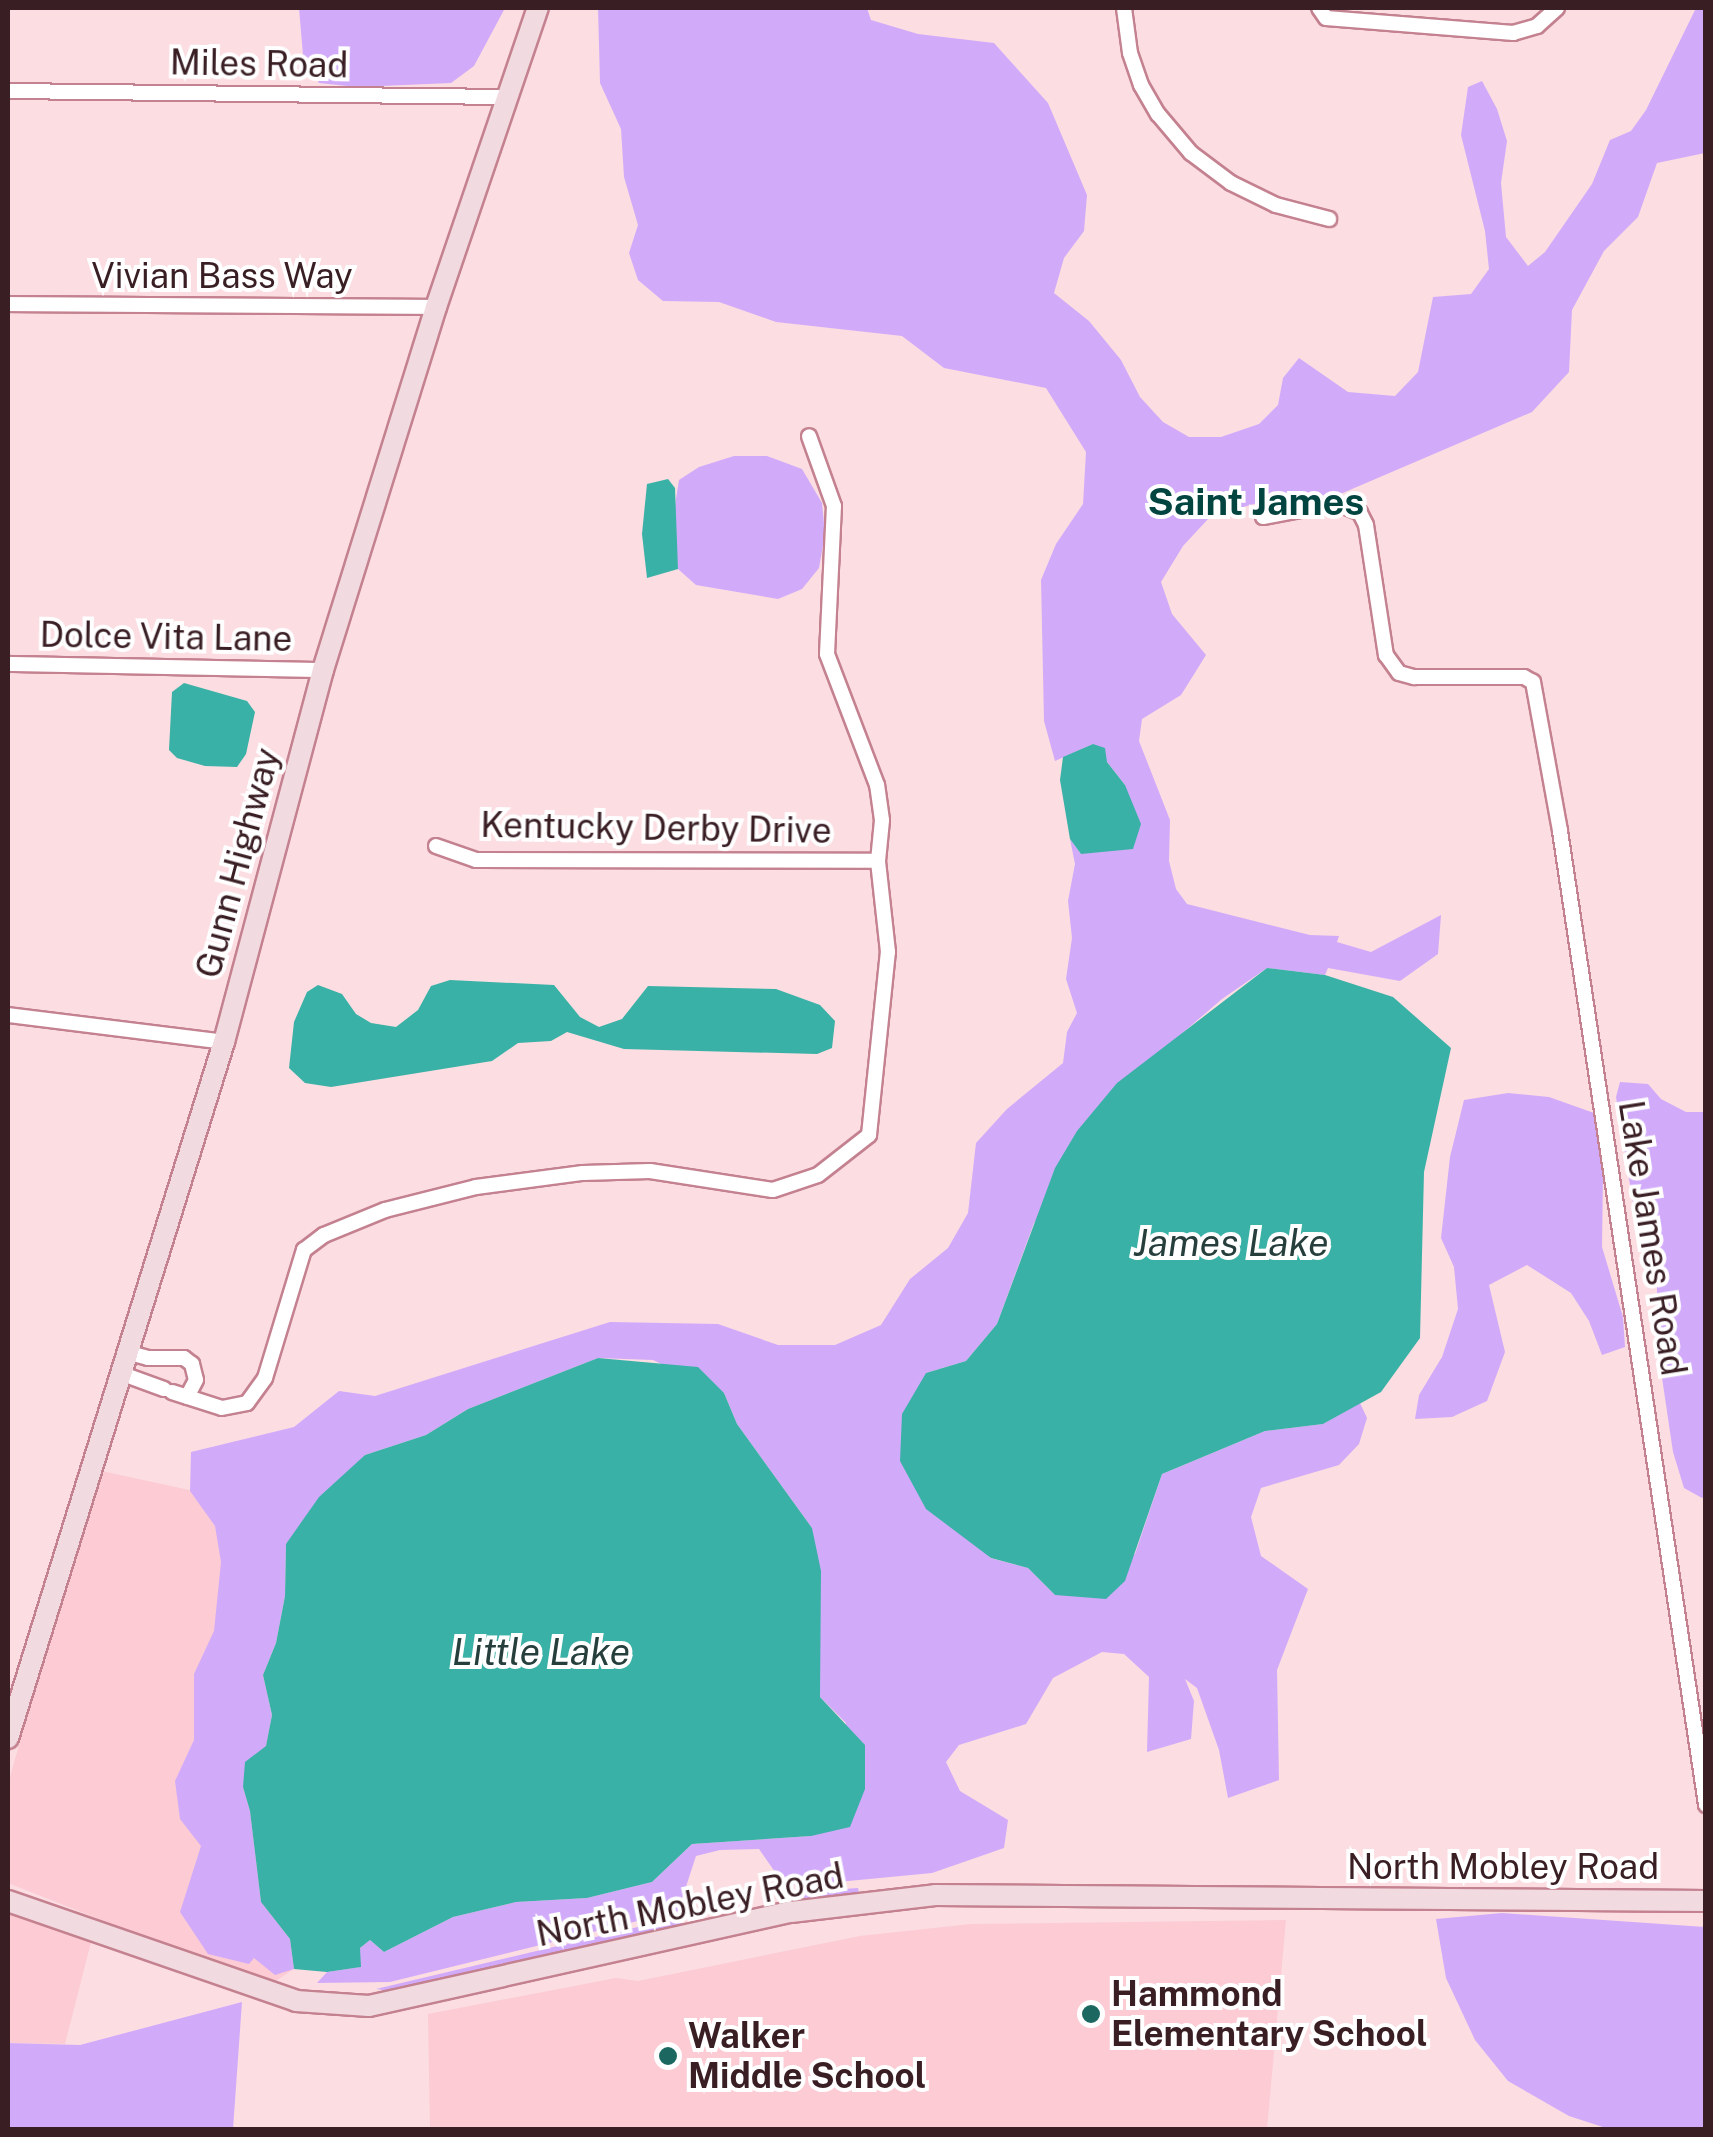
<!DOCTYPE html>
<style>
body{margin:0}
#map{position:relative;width:1713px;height:2137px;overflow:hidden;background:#fbdde2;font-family:"Public Sans",sans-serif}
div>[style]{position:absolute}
.built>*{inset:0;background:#fccbd3}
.green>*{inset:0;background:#d1abfa}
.water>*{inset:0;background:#3ab1a6}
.roads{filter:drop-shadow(2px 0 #c4818f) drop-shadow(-2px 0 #c4818f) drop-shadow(0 2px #c4818f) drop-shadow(0 -2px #c4818f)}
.street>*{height:14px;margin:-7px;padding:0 7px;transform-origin:7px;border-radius:7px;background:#fff}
.secondary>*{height:20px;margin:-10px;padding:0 10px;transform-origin:10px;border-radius:10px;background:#f2dbe0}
.dots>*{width:28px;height:28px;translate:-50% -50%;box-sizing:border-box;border:5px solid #fff;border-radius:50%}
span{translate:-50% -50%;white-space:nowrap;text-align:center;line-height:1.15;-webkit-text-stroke:8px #fff;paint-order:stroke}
.street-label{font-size:35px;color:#391e24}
.poi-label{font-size:35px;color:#391e24;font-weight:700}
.left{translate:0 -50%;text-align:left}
.neighbourhood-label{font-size:38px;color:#02443f;font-weight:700}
.water-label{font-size:38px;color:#263f3c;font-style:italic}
.frame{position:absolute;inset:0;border:10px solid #391e24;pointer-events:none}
</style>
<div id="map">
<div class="built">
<i style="clip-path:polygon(97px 1470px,249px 1503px,294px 1969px,268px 1986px,8px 1883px,8px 1784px)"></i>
<i style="clip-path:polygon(8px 1910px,92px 1938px,65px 2044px,8px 2043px)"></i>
<i style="clip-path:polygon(1286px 1920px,1267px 2129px,430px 2129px,428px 2014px,616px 1978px,638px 1981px,860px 1936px,971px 1924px)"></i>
</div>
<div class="green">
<i style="clip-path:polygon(299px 8px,505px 8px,474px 66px,451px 83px,357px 87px,319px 83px,303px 55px)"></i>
<i style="clip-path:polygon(598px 8px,867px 8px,871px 20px,918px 34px,994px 43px,1048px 103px,1087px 195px,1084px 231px,1064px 258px,1054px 293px,1089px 321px,1121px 360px,1140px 397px,1163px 422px,1189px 437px,1221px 437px,1259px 424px,1278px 405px,1283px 378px,1299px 358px,1348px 392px,1395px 396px,1418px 372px,1433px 297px,1471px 294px,1489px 269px,1485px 231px,1461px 135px,1468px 87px,1482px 81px,1497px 109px,1507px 141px,1501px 183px,1506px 237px,1528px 266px,1545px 252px,1592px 184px,1610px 140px,1631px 131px,1646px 110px,1696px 8px,1705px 8px,1705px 153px,1657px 163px,1638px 217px,1604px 251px,1572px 310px,1569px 372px,1532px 412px,1338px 495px,1277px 497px,1210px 517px,1183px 546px,1161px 582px,1172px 614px,1206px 655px,1181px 695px,1142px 719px,1139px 741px,1170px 820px,1169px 861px,1176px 889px,1187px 904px,1310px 935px,1339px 936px,1337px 942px,1371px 952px,1441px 915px,1438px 954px,1400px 981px,1328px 968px,1325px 975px,1267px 968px,1222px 999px,1172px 1042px,1034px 1223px,997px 1324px,966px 1361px,926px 1373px,990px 1558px,1028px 1568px,1055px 1595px,1135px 1554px,1162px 1474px,1265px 1431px,1323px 1424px,1360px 1403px,1367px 1418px,1359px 1444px,1339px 1465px,1261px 1488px,1251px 1517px,1261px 1556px,1308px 1589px,1277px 1670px,1279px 1780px,1228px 1798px,1219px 1750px,1197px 1688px,1185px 1679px,1194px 1701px,1191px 1739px,1147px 1752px,1149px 1677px,1124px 1654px,1102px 1652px,1053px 1678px,1026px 1724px,959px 1745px,946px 1762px,960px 1791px,1008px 1820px,1004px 1848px,932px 1873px,796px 1886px,775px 1872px,759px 1849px,720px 1850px,696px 1856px,678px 1911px,390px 1982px,317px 1983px,327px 1972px,360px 1967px,360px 1948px,370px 1940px,384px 1952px,453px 1917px,516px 1902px,587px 1898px,652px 1882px,692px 1844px,811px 1836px,846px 1723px,820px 1697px,812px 1528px,737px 1424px,724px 1393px,653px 1360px,598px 1358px,468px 1409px,426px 1435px,365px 1455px,286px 1544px,285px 1596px,276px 1643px,263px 1675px,272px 1715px,266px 1746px,243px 1787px,250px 1811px,261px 1902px,290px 1939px,294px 1969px,275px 1975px,254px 1958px,249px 1964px,208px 1954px,180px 1912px,201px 1846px,180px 1819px,175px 1781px,194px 1740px,194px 1674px,214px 1631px,221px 1562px,215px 1526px,190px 1491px,191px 1452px,294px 1427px,339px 1391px,375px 1396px,610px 1322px,718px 1324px,778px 1345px,835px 1345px,881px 1325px,910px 1279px,948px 1248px,968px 1213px,976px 1143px,1007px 1109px,1063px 1063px,1067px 1032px,1077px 1013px,1066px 979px,1072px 938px,1068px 901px,1075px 864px,1070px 839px,1081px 854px,1125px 785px,1093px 744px,1055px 761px,1044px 721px,1041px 580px,1056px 544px,1083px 504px,1086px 452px,1046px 388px,944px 368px,902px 336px,776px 322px,719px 302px,663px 301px,638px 280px,629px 253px,638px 225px,624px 177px,621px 129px,600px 83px)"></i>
<i style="clip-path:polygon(734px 456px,767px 456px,802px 469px,822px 503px,825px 534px,819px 568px,802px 589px,778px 599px,696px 585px,678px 569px,673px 518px,679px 480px,699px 467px)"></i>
<i style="clip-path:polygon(1620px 1082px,1648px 1084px,1661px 1099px,1686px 1112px,1705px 1112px,1706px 1495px,1702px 1498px,1684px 1488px,1673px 1452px,1657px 1344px,1657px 1281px,1639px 1241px,1616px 1097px)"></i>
<i style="clip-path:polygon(1508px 1093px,1549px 1097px,1594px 1113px,1603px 1174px,1602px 1247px,1623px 1317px,1625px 1347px,1602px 1355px,1589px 1321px,1571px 1293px,1527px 1265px,1489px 1285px,1505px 1352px,1487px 1401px,1452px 1417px,1415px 1419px,1419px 1395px,1442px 1357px,1458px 1309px,1454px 1267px,1441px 1238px,1450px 1157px,1464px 1100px)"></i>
<i style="clip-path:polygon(858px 1888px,860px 1897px,397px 1992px,376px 1989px,676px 1918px,684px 1926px,803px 1901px,805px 1892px)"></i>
<i style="clip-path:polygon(1502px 1913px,1705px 1927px,1705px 2129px,1609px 2129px,1569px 2116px,1508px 2081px,1475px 2040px,1446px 1978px,1436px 1919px)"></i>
<i style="clip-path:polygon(242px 2002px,233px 2129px,8px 2129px,8px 2043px,80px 2045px)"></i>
</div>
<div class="water">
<i style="clip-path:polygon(668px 479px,675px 488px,678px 569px,647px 578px,642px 534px,647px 484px)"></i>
<i style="clip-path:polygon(184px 683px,247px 701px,255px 712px,246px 754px,237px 767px,205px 766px,177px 758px,169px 750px,172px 692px)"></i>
<i style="clip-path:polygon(1093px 744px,1105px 748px,1107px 762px,1125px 785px,1141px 824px,1133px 849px,1081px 854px,1070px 839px,1060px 780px,1063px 757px)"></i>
<i style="clip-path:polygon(1267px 968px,1325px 975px,1393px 997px,1451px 1048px,1424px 1172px,1420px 1338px,1381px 1392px,1323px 1424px,1265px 1431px,1162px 1474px,1125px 1581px,1106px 1599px,1055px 1595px,1028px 1568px,991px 1558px,926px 1509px,900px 1461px,902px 1414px,926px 1373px,966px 1361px,997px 1324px,1055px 1168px,1077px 1131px,1117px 1083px)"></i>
<i style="clip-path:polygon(450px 980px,554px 985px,580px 1017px,599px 1027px,622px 1019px,648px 986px,776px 989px,820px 1005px,835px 1021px,832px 1048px,817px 1054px,624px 1049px,567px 1032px,551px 1041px,518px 1043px,492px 1061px,331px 1087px,305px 1083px,289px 1068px,294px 1022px,307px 992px,318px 985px,342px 994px,356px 1014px,371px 1023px,396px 1027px,418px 1010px,431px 986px)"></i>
<i style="clip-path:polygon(598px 1358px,698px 1367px,724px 1393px,737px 1424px,812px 1528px,821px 1571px,820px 1697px,865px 1745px,865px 1789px,850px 1827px,811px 1836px,692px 1844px,652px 1882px,587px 1898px,516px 1902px,453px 1917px,384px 1952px,370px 1940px,360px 1948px,361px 1967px,327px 1972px,294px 1969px,290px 1939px,261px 1902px,250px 1811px,243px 1787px,245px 1762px,266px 1746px,272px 1715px,263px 1675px,276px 1643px,285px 1596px,286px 1544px,319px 1497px,365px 1455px,426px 1435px,468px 1409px)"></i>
</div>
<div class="roads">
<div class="street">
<i style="left:1124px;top:8px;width:45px;rotate:82.4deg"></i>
<i style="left:1130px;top:53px;width:34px;rotate:71deg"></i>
<i style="left:1141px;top:85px;width:34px;rotate:60deg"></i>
<i style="left:1158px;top:114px;width:51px;rotate:49.8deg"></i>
<i style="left:1191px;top:153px;width:50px;rotate:36.9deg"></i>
<i style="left:1231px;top:183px;width:50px;rotate:26.1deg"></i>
<i style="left:1276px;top:205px;width:55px;rotate:14.8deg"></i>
<i style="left:1319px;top:8px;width:12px;rotate:55deg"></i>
<i style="left:1326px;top:18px;width:188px;rotate:4.6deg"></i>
<i style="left:1513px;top:33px;width:25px;rotate:-16deg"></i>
<i style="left:1537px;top:26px;width:27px;rotate:-42deg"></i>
<i style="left:8px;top:91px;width:501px;rotate:0.69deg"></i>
<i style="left:8px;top:304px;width:428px;rotate:0.4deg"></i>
<i style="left:1263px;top:517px;width:75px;rotate:-10.7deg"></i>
<i style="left:1337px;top:503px;width:25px;rotate:23deg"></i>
<i style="left:1360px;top:513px;width:13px;rotate:63deg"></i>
<i style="left:1366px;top:525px;width:132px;rotate:81.3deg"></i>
<i style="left:1386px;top:655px;width:22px;rotate:54deg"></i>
<i style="left:1399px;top:673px;width:16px;rotate:15deg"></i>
<i style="left:1414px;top:677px;width:110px"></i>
<i style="left:1524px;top:677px;width:10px;rotate:29deg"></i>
<i style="left:1533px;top:682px;width:151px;rotate:79.7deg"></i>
<i style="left:1560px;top:831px;width:985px;rotate:81.47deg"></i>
<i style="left:8px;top:664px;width:315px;rotate:1.1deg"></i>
<i style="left:436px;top:846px;width:42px;rotate:19.3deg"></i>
<i style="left:476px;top:860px;width:402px;rotate:0.1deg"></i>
<i style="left:8px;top:1015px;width:218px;rotate:7.1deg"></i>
<i style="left:126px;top:1352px;width:23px;rotate:15deg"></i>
<i style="left:148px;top:1358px;width:36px"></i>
<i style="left:184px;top:1358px;width:10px;rotate:37deg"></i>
<i style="left:192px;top:1364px;width:16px;rotate:76deg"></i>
<i style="left:196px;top:1380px;width:19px;rotate:118deg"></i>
<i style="left:120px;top:1373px;width:47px;rotate:20deg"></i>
<i style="left:172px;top:1392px;width:52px;rotate:17.7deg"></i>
<i style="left:222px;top:1408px;width:25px;rotate:-11deg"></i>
<i style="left:247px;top:1403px;width:31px;rotate:-54deg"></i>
<i style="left:265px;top:1378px;width:134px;rotate:-73.1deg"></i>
<i style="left:304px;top:1250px;width:25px;rotate:-37deg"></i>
<i style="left:324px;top:1235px;width:66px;rotate:-22.3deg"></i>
<i style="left:385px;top:1210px;width:94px;rotate:-14.2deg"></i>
<i style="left:476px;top:1187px;width:108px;rotate:-7.5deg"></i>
<i style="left:583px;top:1173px;width:67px;rotate:-1.7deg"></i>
<i style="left:650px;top:1171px;width:124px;rotate:8.8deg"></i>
<i style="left:773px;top:1190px;width:47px;rotate:-18.4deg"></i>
<i style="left:818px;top:1175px;width:65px;rotate:-38.1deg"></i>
<i style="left:869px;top:1135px;width:184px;rotate:-84.1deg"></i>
<i style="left:888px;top:952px;width:92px;rotate:-96.3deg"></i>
<i style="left:878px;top:861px;width:41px;rotate:-84.4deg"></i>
<i style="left:882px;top:820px;width:35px;rotate:-98deg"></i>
<i style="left:877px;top:785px;width:140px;rotate:-110.9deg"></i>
<i style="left:827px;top:654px;width:148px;rotate:-87.3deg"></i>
<i style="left:834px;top:506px;width:74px;rotate:-109.7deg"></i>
</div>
<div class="secondary">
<i style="left:8px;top:1738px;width:729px;rotate:-72.76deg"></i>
<i style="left:224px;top:1042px;width:385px;rotate:-75.1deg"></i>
<i style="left:323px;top:670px;width:380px;rotate:-72.7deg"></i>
<i style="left:436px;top:307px;width:316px;rotate:-71.2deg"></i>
<i style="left:8px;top:1901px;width:305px;rotate:19.1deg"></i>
<i style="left:296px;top:2001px;width:73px;rotate:3.9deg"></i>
<i style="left:369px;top:2006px;width:432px;rotate:-12.6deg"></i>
<i style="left:791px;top:1912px;width:145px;rotate:-6.7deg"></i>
<i style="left:935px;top:1895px;width:771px;rotate:0.45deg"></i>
</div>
</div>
<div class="dots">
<i style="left:1091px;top:2014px;background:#1d6761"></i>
<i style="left:668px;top:2056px;background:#1d6761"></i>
</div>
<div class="street-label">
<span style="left:259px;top:64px;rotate:1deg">Miles Road</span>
<span style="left:222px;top:276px">Vivian Bass Way</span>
<span style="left:166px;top:637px;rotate:1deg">Dolce Vita Lane</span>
<span style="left:656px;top:828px;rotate:1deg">Kentucky Derby Drive</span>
<span style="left:238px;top:863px;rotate:-75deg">Gunn Highway</span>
<span style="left:1652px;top:1238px;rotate:81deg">Lake James Road</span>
<span style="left:1503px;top:1867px">North Mobley Road</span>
<span style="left:690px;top:1905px;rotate:-11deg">North Mobley Road</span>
</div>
<div class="poi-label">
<span class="left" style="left:1111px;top:2014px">Hammond<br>Elementary School</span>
<span class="left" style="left:688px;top:2056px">Walker<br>Middle School</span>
</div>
<div class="neighbourhood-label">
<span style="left:1256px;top:502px">Saint James</span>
</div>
<div class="water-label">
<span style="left:1231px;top:1243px">James Lake</span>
<span style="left:541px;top:1652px">Little Lake</span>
</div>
<div class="frame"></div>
</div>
